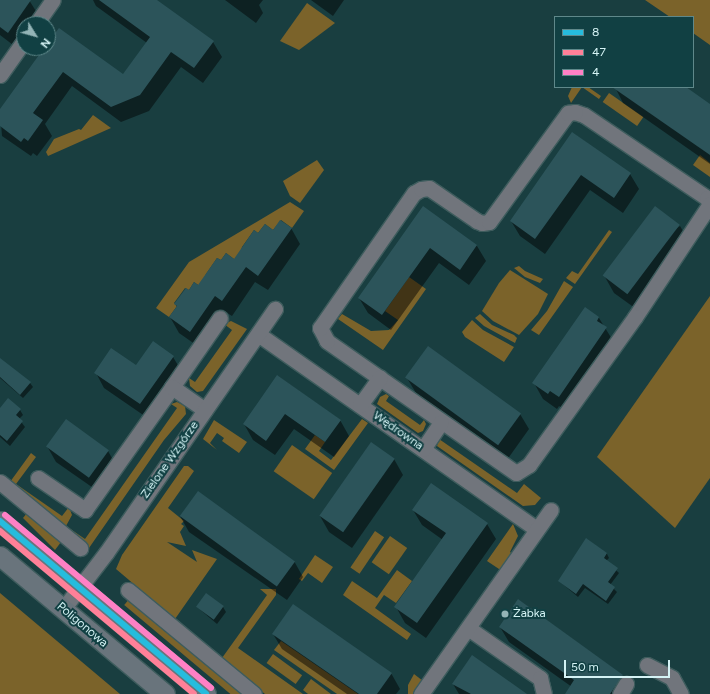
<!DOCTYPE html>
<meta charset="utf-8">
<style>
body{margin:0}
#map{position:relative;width:710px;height:694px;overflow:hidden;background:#193e40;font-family:Figtree,sans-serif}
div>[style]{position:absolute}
.green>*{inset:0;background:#7b632a;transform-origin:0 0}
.shadow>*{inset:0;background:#0007}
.building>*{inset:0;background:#2c545a;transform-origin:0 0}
.roads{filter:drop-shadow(1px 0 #3e5c5d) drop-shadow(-1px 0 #3e5c5d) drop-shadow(0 1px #3e5c5d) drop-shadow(0 -1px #3e5c5d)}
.minor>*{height:15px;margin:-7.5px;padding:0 7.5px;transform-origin:7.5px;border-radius:7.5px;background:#71757c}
.major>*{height:19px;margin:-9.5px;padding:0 9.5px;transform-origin:9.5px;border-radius:9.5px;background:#69747c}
.bus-1>*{height:6px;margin:-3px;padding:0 3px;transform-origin:3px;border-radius:3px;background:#26bcdd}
.bus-2>*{height:6px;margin:-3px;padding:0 3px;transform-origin:3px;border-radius:3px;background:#ff8098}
.bus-3>*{height:6px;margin:-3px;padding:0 3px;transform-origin:3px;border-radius:3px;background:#ff80c5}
.dots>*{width:11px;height:11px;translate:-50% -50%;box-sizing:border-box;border:2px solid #114043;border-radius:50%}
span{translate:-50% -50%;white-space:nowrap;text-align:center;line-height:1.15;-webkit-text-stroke:4px #114043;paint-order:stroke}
.street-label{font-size:12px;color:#d5f3f5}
.poi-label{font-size:12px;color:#d5f3f5}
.left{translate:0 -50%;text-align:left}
.legend{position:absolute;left:554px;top:16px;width:140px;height:72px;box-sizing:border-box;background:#114043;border:1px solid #5f888a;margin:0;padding:5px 7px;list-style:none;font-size:12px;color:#d5f3f5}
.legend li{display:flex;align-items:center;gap:8px;height:20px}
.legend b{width:20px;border:1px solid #5f888a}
.north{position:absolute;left:16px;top:16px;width:40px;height:40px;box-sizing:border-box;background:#114043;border:1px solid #5f888a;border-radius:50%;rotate:127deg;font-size:11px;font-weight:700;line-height:16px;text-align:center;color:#d5f3f5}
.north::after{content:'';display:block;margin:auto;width:14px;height:18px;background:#93b4b6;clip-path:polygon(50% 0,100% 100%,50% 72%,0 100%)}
.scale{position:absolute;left:564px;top:660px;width:106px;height:18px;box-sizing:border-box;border:2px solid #d5f3f5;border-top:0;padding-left:5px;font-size:12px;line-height:14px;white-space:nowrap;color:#d5f3f5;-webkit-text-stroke:3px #114043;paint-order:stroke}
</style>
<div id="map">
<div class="green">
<i style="clip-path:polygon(645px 0,710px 0,710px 45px,693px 33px,693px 17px,670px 17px)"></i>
<i style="clip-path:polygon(307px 3px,335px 23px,299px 50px,280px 41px)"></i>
<i style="clip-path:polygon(572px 87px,588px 87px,601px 96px,599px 99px,582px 87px,571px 103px,568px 96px)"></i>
<i style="left:609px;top:93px;width:42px;height:11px;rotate:35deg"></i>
<i style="clip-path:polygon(93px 115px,111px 128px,48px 156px,46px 152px,54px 139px,79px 129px,81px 130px)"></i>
<i style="clip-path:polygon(700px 155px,710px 163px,710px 177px,693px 165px)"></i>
<i style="clip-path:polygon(317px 160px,324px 170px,300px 203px,290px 196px,283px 181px)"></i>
<i style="clip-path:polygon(290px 202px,304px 211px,292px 228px,281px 220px,273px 230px,265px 224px,258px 233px,254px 230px,242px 247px,238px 262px,226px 253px,221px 260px,217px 258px,206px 274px,201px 287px,194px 282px,189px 290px,185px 288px,174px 303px,177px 306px,169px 317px,156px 308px,189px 262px)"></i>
<i style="clip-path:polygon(609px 230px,612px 232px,575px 284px,566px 278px,572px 271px,578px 274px)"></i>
<i style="clip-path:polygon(519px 266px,525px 271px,543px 279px,540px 283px,525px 277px,514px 268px)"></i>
<i style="clip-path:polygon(510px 270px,548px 294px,538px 314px,519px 335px,493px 321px,482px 311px,499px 283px)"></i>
<i style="clip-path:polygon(409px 277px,426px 289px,383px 350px,338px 319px,342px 314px,371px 331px,389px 330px,398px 320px,385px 311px)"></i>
<i style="clip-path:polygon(564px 281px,573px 287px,539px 335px,531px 330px,547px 311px)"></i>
<i style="clip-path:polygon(710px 296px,710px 478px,675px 528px,597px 457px)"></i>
<i style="clip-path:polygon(480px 314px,492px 325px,514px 335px,517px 338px,515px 343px,484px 326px,475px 318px)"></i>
<i style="clip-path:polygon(472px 320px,483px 330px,514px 347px,504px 362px,465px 337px,462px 332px)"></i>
<i style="clip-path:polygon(231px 321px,247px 329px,203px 391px,197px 392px,190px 386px,189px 378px,195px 382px,232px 330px,224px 324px)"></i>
<i style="clip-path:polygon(386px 394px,389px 396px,386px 401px,420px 425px,424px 420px,426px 424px,423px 431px,418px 433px,377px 404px,380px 397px)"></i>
<i style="clip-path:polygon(177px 402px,185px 406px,186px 414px,164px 440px,89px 548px,10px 482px,31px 453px,36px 457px,16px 484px,62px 516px,69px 507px,72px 515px,66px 526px,85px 539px,177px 408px,171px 404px)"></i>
<i style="clip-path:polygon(362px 419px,368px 423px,334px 470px,305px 449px,315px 435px,325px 442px,319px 451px,331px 460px)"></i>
<i style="clip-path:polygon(214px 420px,247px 442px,239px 453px,222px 441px,224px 438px,217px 433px,210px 443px,217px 450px,203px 439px)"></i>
<i style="clip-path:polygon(439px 439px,517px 493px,524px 484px,541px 498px,535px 505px,523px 506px,437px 446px)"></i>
<i style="left:292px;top:445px;width:49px;height:32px;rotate:35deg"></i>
<i style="clip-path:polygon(184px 466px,188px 466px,194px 471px,168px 508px,184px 521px,181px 524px,184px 526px,180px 532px,186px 546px,167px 542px,197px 562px,192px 550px,217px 559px,175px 619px,116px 569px,122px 555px)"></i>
<i style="clip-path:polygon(27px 513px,61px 542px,55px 550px,23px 518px)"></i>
<i style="clip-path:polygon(513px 524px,518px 536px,510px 552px,513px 554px,502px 571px,487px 561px)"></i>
<i style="left:375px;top:531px;width:11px;height:44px;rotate:34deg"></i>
<i style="left:390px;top:536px;width:21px;height:32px;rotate:35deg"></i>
<i style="clip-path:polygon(315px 555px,333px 567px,322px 583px,308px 573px,302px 581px,299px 579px)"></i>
<i style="clip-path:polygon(397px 570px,412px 581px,396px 603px,384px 595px,375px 608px,411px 634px,407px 640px,343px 595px,352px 581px,377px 598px)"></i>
<i style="clip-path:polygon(260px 589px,276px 589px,276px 595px,238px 648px,303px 694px,265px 694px,222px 658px,267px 595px)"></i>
<i style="clip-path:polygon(0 593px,120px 694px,0 694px)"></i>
<i style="left:130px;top:598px;width:150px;height:9px;rotate:40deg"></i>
<i style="clip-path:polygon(281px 641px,358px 694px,337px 694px,274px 650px)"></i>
<i style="left:273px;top:654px;width:36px;height:11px;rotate:36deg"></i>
<i style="clip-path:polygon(414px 674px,423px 681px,414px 694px,408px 694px,408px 685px)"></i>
<i style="clip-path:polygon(311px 679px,331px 694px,308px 694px,303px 690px)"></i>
</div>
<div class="shadow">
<i style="clip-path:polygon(0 0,29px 0,39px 16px,34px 24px,24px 24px,24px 38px,17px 48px,0 35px)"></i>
<i style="clip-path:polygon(93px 0,155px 0,213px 42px,222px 57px,203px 83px,181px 67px,149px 111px,121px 122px,72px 86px,45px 124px,52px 136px,37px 156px,33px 153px,31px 156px,2px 136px,0 111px,45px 48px,48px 48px,48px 44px,123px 75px,147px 43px,96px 6px)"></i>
<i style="clip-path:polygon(225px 0,263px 0,259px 5px,263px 13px,256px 23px)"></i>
<i style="clip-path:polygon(311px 0,344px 0,333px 16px)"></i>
<i style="clip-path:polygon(615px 87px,684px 87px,710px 105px,710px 164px,623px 103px)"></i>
<i style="clip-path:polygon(573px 133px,630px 174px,639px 189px,623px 213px,590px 190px,545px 254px,520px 236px,511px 221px)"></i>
<i style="clip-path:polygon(424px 208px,477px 246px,486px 261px,469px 285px,439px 263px,391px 330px,368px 313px,359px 298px)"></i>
<i style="clip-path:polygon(680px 226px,689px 241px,639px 311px,614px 293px,605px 277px)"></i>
<i style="clip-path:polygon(291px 228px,300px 244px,268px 290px,255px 282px,232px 316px,224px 311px,199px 347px,179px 333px,170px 317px,177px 307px,175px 304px,198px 287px,221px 261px,235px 261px,259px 234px)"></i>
<i style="clip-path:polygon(585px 309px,599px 318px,615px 344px,568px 412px,559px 406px,557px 409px,543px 399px,534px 383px)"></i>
<i style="clip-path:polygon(173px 357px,182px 372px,149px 419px,104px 388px,96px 373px,136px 367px)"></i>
<i style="clip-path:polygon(0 359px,30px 383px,33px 387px,23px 398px,0 378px)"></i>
<i style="clip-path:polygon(278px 376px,340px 420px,349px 436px,334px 457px,294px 429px,275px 455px,253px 440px,244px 424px)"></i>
<i style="clip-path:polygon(407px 378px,520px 414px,529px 429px,507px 460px,416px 393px)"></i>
<i style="clip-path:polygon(0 409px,20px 410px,23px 415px,19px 419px,25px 427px,10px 446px,0 437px)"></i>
<i style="clip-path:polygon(66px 421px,108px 451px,117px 467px,99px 492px,56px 462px,47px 446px)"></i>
<i style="clip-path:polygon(394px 459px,403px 475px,352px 548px,329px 532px,320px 516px)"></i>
<i style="clip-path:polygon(413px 510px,487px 524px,496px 539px,426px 638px,405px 623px,396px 607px,443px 540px,422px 525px)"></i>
<i style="clip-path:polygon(180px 516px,294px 561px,303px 577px,287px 600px,189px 532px)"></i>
<i style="clip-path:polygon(587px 539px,607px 554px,609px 558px,606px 561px,619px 573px,610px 585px,617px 592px,608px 604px,585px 588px,578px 597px,559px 581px)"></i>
<i style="clip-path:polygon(519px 600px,623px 676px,632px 691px,630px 694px,568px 694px,572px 687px,509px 642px,500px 627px)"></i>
<i style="clip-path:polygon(197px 607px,223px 607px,226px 612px,217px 624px)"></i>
<i style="clip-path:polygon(273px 634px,391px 673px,400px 689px,396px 694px,347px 694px,282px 649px)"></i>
<i style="clip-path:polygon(453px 684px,525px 694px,459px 694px)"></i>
</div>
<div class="building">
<i style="clip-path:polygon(0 0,31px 0,8px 33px,0 27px)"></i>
<i style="clip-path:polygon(99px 0,157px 0,214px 41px,194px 68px,171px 52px,140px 95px,111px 107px,63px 72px,33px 113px,43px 120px,28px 141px,24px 138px,21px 142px,0 126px,0 109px,44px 48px,48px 48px,48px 42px,59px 28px,123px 74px,150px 37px)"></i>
<i style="clip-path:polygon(612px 87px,686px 87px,710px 104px,710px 155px)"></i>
<i style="clip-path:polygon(572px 132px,631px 173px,614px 198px,581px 175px,535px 239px,510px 221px)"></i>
<i style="clip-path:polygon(423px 206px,477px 245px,460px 270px,430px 248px,382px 315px,358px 298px)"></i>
<i style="left:655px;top:206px;width:31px;height:87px;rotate:37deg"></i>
<i style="clip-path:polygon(280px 220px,292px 228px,258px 276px,246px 267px,222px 301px,215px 296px,190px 332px,169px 317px,177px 306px,174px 304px,186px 288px,189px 290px,194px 282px,198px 285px,217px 258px,221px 260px,226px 253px,234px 259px,254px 230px,258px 233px,265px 224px,273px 230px)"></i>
<i style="clip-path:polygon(585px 307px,599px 317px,597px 321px,607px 327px,559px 397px,550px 391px,548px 394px,532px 383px)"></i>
<i style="clip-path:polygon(153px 341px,174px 356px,140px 404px,94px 373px,111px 348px,136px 365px)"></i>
<i style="left:428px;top:346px;width:115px;height:39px;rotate:36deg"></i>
<i style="clip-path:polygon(0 358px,31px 382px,20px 395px,0 377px)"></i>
<i style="clip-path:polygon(277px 375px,341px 420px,325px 442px,285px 414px,266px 441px,243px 424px)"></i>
<i style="clip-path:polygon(8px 398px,21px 409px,16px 415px,23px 421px,7px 441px,0 435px,0 408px)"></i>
<i style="left:66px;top:419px;width:53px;height:34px;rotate:36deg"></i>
<i style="left:371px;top:442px;width:29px;height:90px;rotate:35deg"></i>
<i style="clip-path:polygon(431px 483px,488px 523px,417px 623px,394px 607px,446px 533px,412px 510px)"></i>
<i style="left:198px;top:491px;width:120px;height:31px;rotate:36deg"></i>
<i style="clip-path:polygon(586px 538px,607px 553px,604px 558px,618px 568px,608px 582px,615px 587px,606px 601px,583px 584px,576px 594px,558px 581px)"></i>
<i style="left:206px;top:593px;width:22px;height:17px;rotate:36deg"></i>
<i style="clip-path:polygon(518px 599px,623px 675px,610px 694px,565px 694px,574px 680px,499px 627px)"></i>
<i style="clip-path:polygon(293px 604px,392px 673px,377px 694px,359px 694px,272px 634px)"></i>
<i style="clip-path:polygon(472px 655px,527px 694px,471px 694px,452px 684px)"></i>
</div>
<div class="roads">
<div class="minor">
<i style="left:36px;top:24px;width:29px;rotate:-55deg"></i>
<i style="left:0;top:75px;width:42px;rotate:-54.8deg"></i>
<i style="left:575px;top:112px;width:9px;rotate:18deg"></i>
<i style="left:584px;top:115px;width:148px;rotate:34deg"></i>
<i style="left:707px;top:198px;width:7px;rotate:63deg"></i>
<i style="left:710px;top:204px;width:136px;rotate:123.6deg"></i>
<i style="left:635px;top:317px;width:182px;rotate:125.6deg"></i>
<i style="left:529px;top:465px;width:15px;rotate:148deg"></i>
<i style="left:516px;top:473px;width:231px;rotate:-145.1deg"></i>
<i style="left:327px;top:341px;width:15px;rotate:-118deg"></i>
<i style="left:320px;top:328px;width:165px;rotate:-55.2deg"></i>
<i style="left:414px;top:193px;width:8px;rotate:-30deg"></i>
<i style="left:421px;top:189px;width:8px;rotate:-7deg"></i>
<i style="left:429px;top:188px;width:58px;rotate:34.5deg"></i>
<i style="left:477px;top:221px;width:5px;rotate:22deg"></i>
<i style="left:482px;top:223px;width:7px;rotate:-8deg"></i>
<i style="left:489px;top:222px;width:135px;rotate:-54.1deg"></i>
<i style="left:568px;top:113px;width:7px;rotate:-8deg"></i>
<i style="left:258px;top:334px;width:340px;rotate:35deg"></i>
<i style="left:172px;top:387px;width:84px;rotate:-55.2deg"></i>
<i style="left:360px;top:405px;width:34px;rotate:-54deg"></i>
<i style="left:423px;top:449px;width:32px;rotate:-56deg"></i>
<i style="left:38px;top:478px;width:57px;rotate:34.2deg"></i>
<i style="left:85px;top:510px;width:151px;rotate:-54.7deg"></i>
<i style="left:172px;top:387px;width:40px;rotate:34.9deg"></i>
<i style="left:0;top:482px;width:104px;rotate:39.5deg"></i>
<i style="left:128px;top:590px;width:163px;rotate:39.5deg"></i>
<i style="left:63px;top:609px;width:71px;rotate:-52.5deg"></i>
<i style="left:106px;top:553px;width:297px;rotate:-55.3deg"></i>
<i style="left:468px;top:628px;width:88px;rotate:34.8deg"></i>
<i style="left:540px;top:678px;width:16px;rotate:76deg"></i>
<i style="left:647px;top:665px;width:28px;rotate:27deg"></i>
<i style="left:672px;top:678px;width:18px;rotate:61deg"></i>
<i style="left:421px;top:694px;width:225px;rotate:-54.8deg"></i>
<i style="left:620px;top:694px;width:12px;rotate:-59deg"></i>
</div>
<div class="major">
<i style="left:0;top:521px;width:269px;rotate:40deg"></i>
<i style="left:0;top:556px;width:215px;rotate:39.9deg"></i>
</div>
</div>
<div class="bus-1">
<i style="left:0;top:521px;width:269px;rotate:40deg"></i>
</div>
<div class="bus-2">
<i style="left:0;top:531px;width:253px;rotate:40deg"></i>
</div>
<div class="bus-3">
<i style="left:5px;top:515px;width:269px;rotate:40deg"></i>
</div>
<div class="dots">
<i style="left:505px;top:614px;background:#93b4b6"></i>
</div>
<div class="street-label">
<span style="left:398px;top:431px;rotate:35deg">Wędrowna</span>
<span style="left:170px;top:460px;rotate:-55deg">Zielone Wzgórze</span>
<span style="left:82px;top:625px;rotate:40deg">Poligonowa</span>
</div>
<div class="poi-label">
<span class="left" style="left:513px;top:614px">Żabka</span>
</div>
<ul class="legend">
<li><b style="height:5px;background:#26bcdd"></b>8</li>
<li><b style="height:5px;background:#ff8098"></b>47</li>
<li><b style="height:5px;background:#ff80c5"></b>4</li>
</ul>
<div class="north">N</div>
<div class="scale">50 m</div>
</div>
